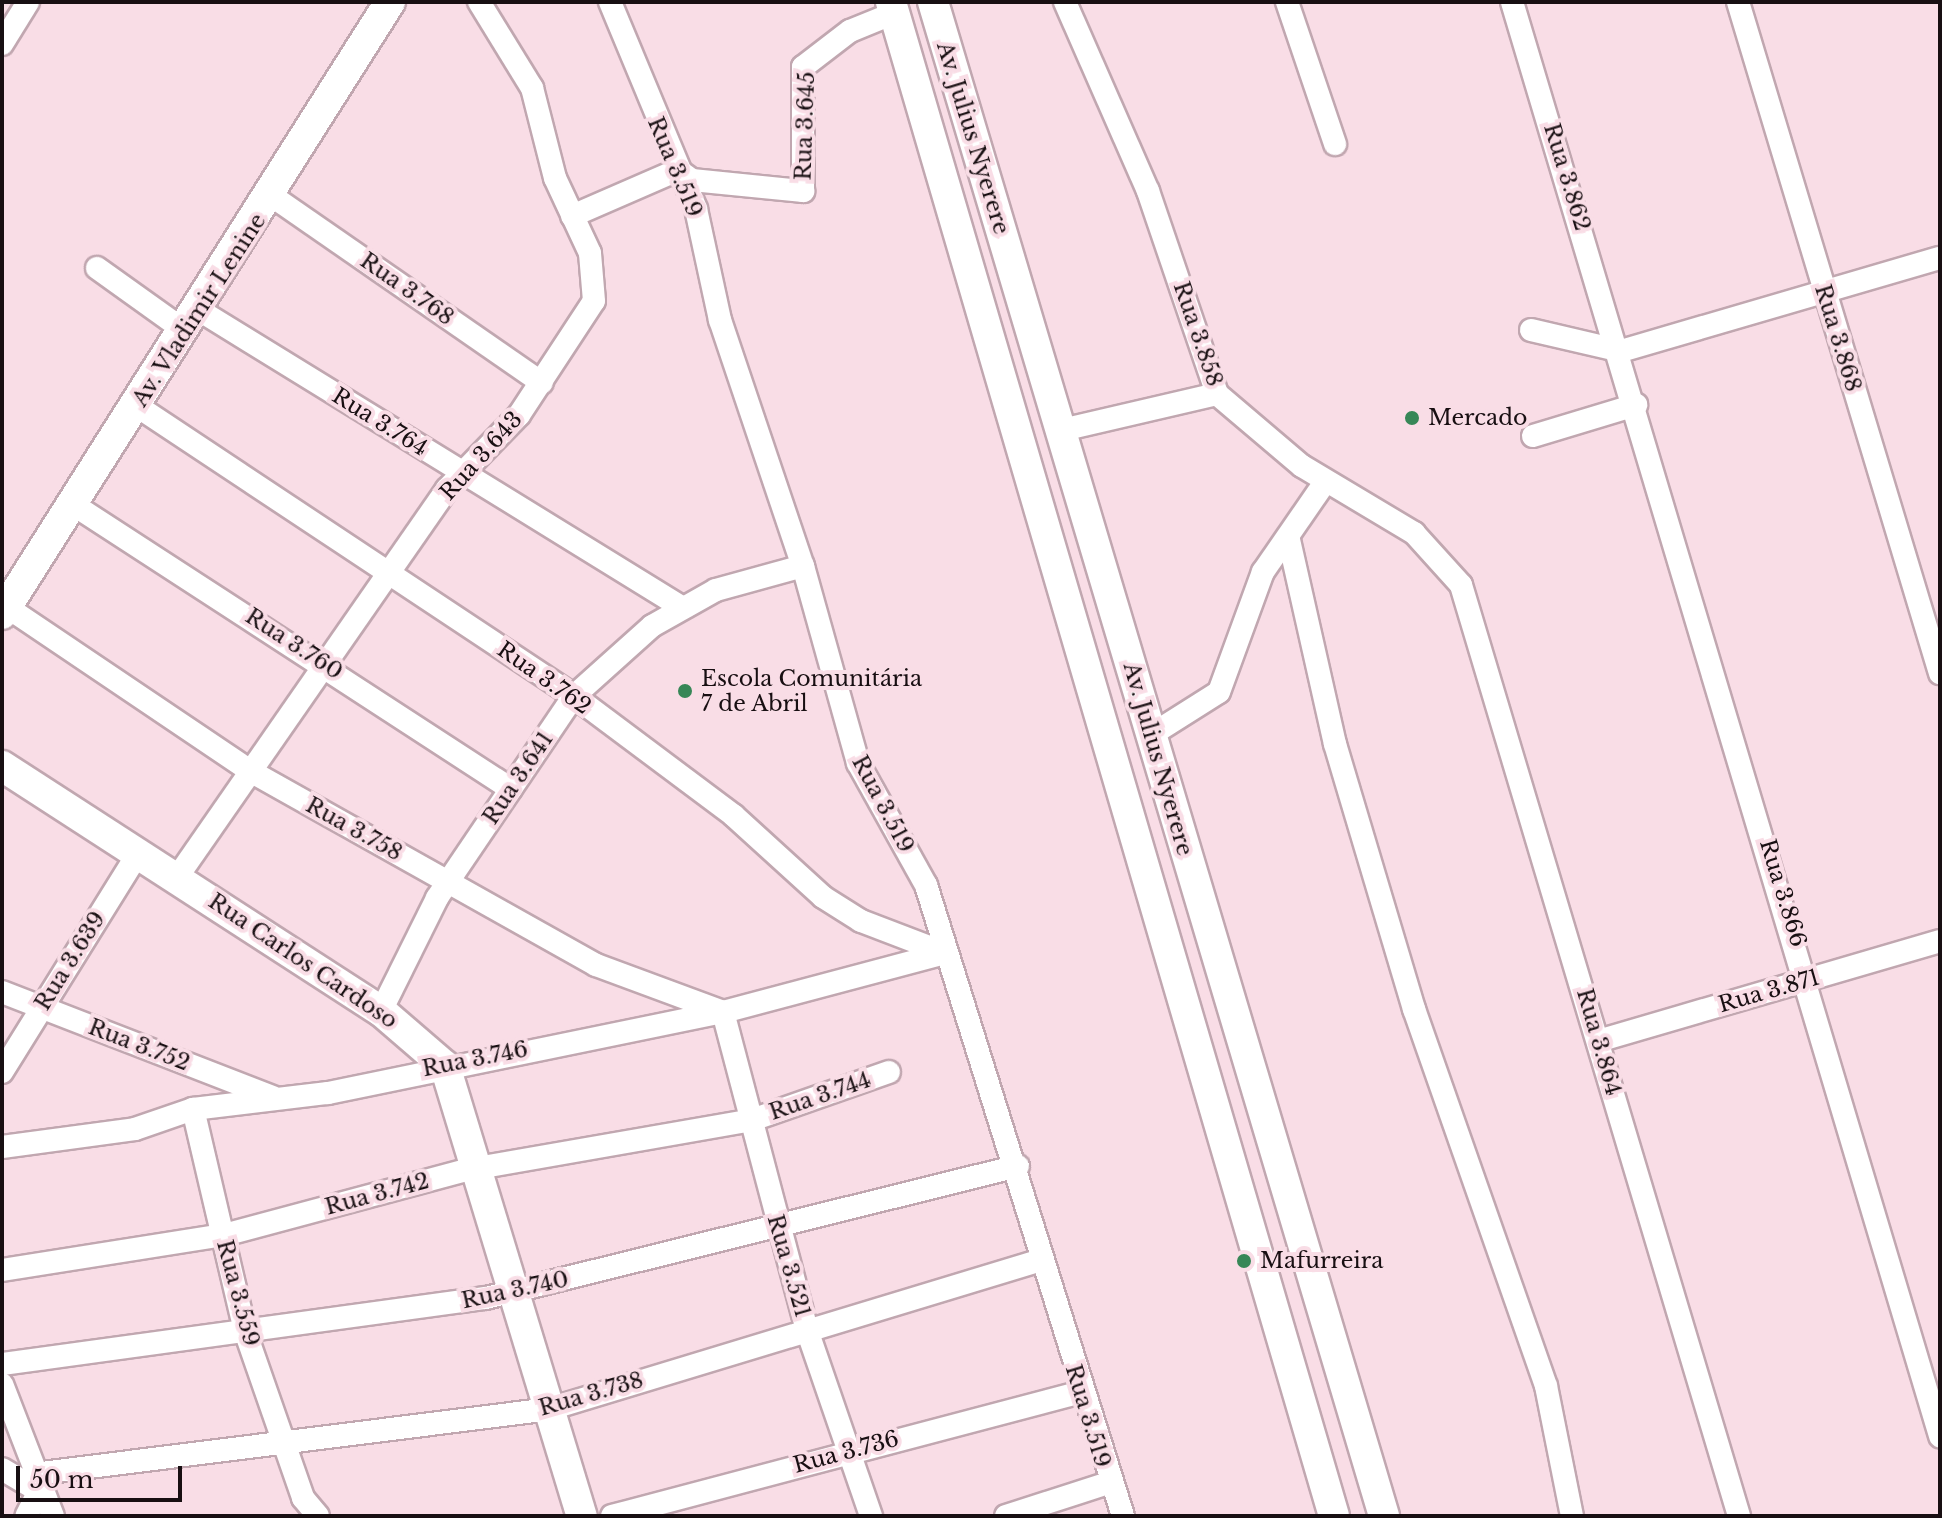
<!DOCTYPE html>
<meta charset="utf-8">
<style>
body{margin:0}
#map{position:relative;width:1942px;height:1518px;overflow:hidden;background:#f9dde6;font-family:"Libre Baskerville",serif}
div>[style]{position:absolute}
.roads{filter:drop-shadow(2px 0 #c1a7b0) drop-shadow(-2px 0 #c1a7b0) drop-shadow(0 2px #c1a7b0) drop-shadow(0 -2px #c1a7b0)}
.street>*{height:22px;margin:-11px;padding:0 11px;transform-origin:11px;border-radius:11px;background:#fff}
.secondary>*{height:30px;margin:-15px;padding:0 15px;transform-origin:15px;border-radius:15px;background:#fff}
.dots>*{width:22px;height:22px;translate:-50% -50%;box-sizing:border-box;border:4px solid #f9dde6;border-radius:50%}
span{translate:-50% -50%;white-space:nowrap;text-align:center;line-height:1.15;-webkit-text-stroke:8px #f9dde6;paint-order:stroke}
.street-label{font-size:22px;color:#180f12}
.poi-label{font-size:22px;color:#180f12}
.left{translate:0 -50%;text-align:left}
.frame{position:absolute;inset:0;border:4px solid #180f12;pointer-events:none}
.scale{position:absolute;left:16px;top:1466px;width:166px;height:36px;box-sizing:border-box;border:4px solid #180f12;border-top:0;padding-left:10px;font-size:24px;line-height:28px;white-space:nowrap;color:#180f12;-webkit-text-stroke:6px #f9dde6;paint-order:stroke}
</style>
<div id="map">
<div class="roads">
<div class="street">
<i style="left:610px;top:2px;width:224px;rotate:67.4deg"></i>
<i style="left:696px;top:209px;width:114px;rotate:77.8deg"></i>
<i style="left:720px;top:320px;width:260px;rotate:71.4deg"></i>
<i style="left:803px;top:566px;width:205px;rotate:74.4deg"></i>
<i style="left:858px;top:763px;width:140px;rotate:60.9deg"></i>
<i style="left:926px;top:885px;width:661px;rotate:72.66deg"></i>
<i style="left:1065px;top:2px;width:206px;rotate:66.3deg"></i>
<i style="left:1148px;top:191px;width:214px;rotate:71.2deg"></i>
<i style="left:1217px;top:394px;width:111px;rotate:40.3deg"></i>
<i style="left:1302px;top:466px;width:131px;rotate:30.9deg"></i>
<i style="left:1414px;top:533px;width:70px;rotate:47.9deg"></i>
<i style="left:1461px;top:585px;width:972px;rotate:73.37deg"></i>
<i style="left:1287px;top:2px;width:150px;rotate:71.3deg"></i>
<i style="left:1512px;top:2px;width:1497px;rotate:73.38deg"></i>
<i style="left:1738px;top:2px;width:701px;rotate:73.25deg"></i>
<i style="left:2px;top:44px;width:49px;rotate:-58.2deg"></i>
<i style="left:272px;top:196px;width:328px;rotate:34.7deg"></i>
<i style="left:572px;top:216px;width:116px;rotate:-23.5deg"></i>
<i style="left:678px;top:170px;width:17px;rotate:36deg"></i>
<i style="left:692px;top:180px;width:112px;rotate:5.7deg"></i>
<i style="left:803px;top:191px;width:124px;rotate:-90deg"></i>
<i style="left:803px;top:67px;width:59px;rotate:-37.5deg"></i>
<i style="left:850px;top:31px;width:48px;rotate:-22.2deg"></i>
<i style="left:97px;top:268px;width:108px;rotate:35.6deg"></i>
<i style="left:199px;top:310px;width:568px;rotate:31.62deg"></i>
<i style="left:1531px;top:330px;width:92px;rotate:13.1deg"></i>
<i style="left:1621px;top:351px;width:332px;rotate:-16.3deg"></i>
<i style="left:137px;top:406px;width:524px;rotate:33.57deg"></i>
<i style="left:574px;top:696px;width:199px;rotate:36.8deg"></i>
<i style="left:733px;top:815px;width:122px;rotate:42.3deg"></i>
<i style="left:823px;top:897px;width:45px;rotate:32.3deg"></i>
<i style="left:861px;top:921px;width:90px;rotate:20.9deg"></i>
<i style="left:1062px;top:430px;width:159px;rotate:-13.1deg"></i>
<i style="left:1533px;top:436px;width:108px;rotate:-16.8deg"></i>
<i style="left:74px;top:505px;width:521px;rotate:33.02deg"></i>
<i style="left:1289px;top:540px;width:209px;rotate:77.3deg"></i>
<i style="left:1335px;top:744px;width:277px;rotate:73.4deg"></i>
<i style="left:1414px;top:1009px;width:399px;rotate:70.7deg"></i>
<i style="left:1546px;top:1386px;width:133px;rotate:78.7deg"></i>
<i style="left:7px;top:607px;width:295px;rotate:34deg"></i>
<i style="left:252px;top:772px;width:394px;rotate:29.3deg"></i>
<i style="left:596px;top:965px;width:135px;rotate:20.3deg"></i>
<i style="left:723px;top:1012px;width:326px;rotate:75.2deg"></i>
<i style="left:806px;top:1327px;width:200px;rotate:71deg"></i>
<i style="left:1151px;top:735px;width:80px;rotate:-32.3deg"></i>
<i style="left:1219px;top:692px;width:128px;rotate:-69.9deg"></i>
<i style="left:1263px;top:572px;width:109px;rotate:-55.4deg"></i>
<i style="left:178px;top:876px;width:471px;rotate:-55.2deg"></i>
<i style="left:447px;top:489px;width:103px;rotate:-45.8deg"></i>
<i style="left:519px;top:415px;width:136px;rotate:-56.7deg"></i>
<i style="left:594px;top:301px;width:48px;rotate:-94.8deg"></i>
<i style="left:590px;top:253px;width:83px;rotate:-115deg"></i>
<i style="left:555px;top:178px;width:93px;rotate:-104.3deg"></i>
<i style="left:532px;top:88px;width:101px;rotate:-121.6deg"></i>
<i style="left:2px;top:992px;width:291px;rotate:21.2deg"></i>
<i style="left:381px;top:1011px;width:126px;rotate:-63.6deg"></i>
<i style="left:437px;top:898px;width:244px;rotate:-55.9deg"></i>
<i style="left:574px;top:696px;width:105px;rotate:-41.9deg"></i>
<i style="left:652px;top:626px;width:73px;rotate:-29.4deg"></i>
<i style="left:716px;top:590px;width:90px;rotate:-15.4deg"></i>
<i style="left:1598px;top:1041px;width:356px;rotate:-16.3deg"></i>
<i style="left:2px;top:1072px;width:259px;rotate:-58.1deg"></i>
<i style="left:193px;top:1109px;width:228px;rotate:76.8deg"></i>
<i style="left:245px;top:1331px;width:177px;rotate:70.8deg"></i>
<i style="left:303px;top:1498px;width:23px;rotate:50deg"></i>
<i style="left:2px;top:1147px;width:134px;rotate:-7.7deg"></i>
<i style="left:135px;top:1129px;width:61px;rotate:-19deg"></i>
<i style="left:193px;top:1109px;width:136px;rotate:-6.8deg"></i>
<i style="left:328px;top:1093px;width:403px;rotate:-11.6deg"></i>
<i style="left:723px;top:1012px;width:230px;rotate:-14.9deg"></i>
<i style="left:2px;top:1270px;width:225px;rotate:-9deg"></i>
<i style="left:224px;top:1235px;width:251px;rotate:-15deg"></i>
<i style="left:466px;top:1170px;width:290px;rotate:-9.9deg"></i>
<i style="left:752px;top:1120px;width:145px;rotate:-19.3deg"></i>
<i style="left:2px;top:1364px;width:488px;rotate:-7.8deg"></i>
<i style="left:486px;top:1298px;width:548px;rotate:-13.93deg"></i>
<i style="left:2px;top:1384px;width:142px;rotate:68.9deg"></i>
<i style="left:2px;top:1469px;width:43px;rotate:30.7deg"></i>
<i style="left:39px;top:1491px;width:28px;rotate:117deg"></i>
<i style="left:34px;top:1474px;width:520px;rotate:-7.18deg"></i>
<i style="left:550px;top:1409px;width:510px;rotate:-16.87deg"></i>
<i style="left:612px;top:1516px;width:486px;rotate:-14.8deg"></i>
<i style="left:1006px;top:1516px;width:107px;rotate:-17.9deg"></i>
</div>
<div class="secondary">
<i style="left:891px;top:2px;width:1577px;rotate:73.69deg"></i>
<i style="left:933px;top:2px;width:1580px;rotate:73.41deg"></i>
<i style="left:2px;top:614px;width:725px;rotate:-57.63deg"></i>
<i style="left:2px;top:766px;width:451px;rotate:32.9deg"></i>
<i style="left:381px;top:1011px;width:84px;rotate:40.7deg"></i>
<i style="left:445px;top:1066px;width:470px;rotate:73.1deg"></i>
</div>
</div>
<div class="dots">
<i style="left:1412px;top:418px;background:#378757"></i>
<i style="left:685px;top:691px;background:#378757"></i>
<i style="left:1244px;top:1261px;background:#378757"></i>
</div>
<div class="street-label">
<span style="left:805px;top:126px;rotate:-88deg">Rua 3.645</span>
<span style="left:973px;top:138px;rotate:73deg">Av. Julius Nyerere</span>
<span style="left:675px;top:167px;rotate:67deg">Rua 3.519</span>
<span style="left:1567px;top:177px;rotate:73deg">Rua 3.862</span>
<span style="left:407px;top:289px;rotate:35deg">Rua 3.768</span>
<span style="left:199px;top:310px;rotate:-57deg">Av. Vladimir Lenine</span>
<span style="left:1198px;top:334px;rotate:71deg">Rua 3.858</span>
<span style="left:1838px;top:338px;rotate:73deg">Rua 3.868</span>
<span style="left:380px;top:422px;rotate:32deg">Rua 3.764</span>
<span style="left:481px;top:456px;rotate:-48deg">Rua 3.643</span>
<span style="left:294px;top:644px;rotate:33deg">Rua 3.760</span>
<span style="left:544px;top:678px;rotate:35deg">Rua 3.762</span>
<span style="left:1158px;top:759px;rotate:74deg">Av. Julius Nyerere</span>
<span style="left:518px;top:778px;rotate:-56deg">Rua 3.641</span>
<span style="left:883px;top:804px;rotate:62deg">Rua 3.519</span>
<span style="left:354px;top:829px;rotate:29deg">Rua 3.758</span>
<span style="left:1783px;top:893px;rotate:73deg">Rua 3.866</span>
<span style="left:70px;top:961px;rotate:-58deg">Rua 3.639</span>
<span style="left:303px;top:961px;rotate:34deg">Rua Carlos Cardoso</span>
<span style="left:1769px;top:991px;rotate:-16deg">Rua 3.871</span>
<span style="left:1599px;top:1042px;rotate:74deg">Rua 3.864</span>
<span style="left:139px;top:1045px;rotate:21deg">Rua 3.752</span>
<span style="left:475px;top:1059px;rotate:-11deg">Rua 3.746</span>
<span style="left:820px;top:1096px;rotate:-19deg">Rua 3.744</span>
<span style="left:377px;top:1194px;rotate:-15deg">Rua 3.742</span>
<span style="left:789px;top:1266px;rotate:74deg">Rua 3.521</span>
<span style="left:515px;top:1290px;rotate:-12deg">Rua 3.740</span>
<span style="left:238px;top:1293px;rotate:75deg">Rua 3.559</span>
<span style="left:591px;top:1394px;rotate:-16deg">Rua 3.738</span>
<span style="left:1088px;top:1416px;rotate:73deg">Rua 3.519</span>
<span style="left:846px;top:1452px;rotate:-15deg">Rua 3.736</span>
</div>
<div class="poi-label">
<span class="left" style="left:1428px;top:418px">Mercado</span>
<span class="left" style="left:701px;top:691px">Escola Comunitária<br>7 de Abril</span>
<span class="left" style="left:1260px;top:1261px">Mafurreira</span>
</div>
<div class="frame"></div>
<div class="scale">50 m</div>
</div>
